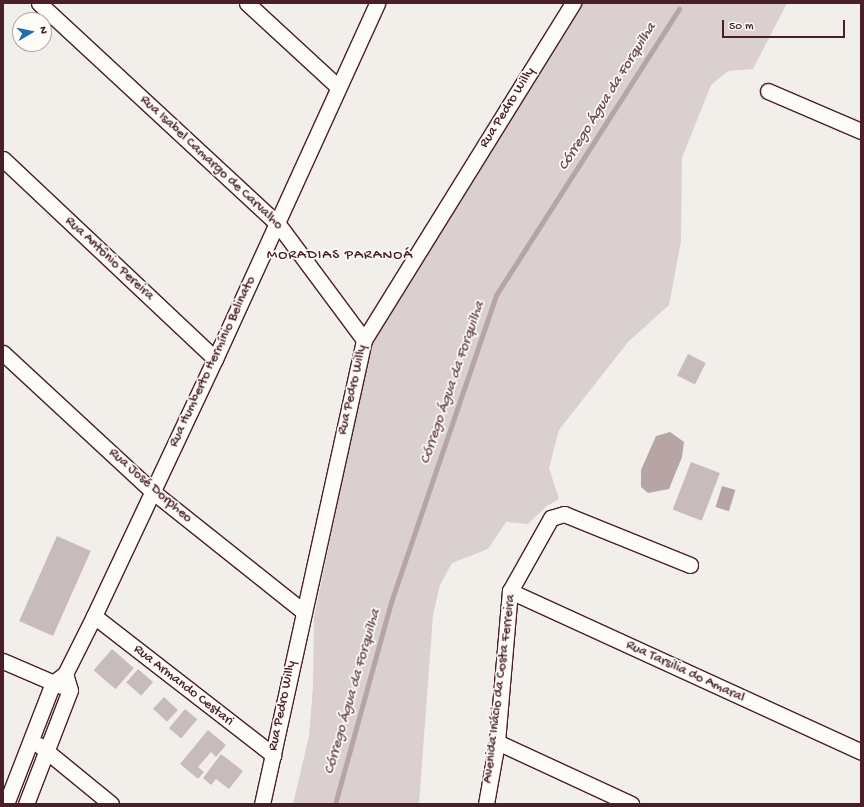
<!DOCTYPE html>
<meta charset="utf-8">
<style>
body{margin:0}
#map{position:relative;width:864px;height:807px;overflow:hidden;background:#f2efeb;font-family:"Gochi Hand",sans-serif}
div>[style]{position:absolute}
.green>*{inset:0;background:#d9d0cf}
.water>*{inset:0;background:#b7a5a6;transform-origin:0 0}
.stream>*{height:5px;margin:-2.5px;padding:0 2.5px;transform-origin:2.5px;border-radius:2.5px;background:#b7a5a6}
.building>*{inset:0;background:#c8bbbb;transform-origin:0 0}
.roads{filter:drop-shadow(1px 0 #4a1f2b) drop-shadow(-1px 0 #4a1f2b) drop-shadow(0 1px #4a1f2b) drop-shadow(0 -1px #4a1f2b)}
.minor>*{height:15px;margin:-7.5px;padding:0 7.5px;transform-origin:7.5px;border-radius:7.5px;background:#fdfcf7}
span{translate:-50% -50%;white-space:nowrap;text-align:center;line-height:1.15;-webkit-text-stroke:3.5px #fdfcf7;paint-order:stroke}
.street-label{font-size:14px;color:#4a1f2b}
.water-label{font-size:15px;color:#704e56;font-style:italic}
.neighbourhood-label{font-size:15px;color:#4a1f2b;letter-spacing:1px}
.frame{position:absolute;inset:0;border:4px solid #4a1f2b;pointer-events:none}
.north{position:absolute;left:12px;top:12px;width:40px;height:40px;box-sizing:border-box;background:#fdfcf7;border:1px solid #b5a4a5;border-radius:50%;rotate:81deg;font-size:11px;font-weight:700;line-height:16px;text-align:center;color:#4a1f2b}
.north::after{content:'';display:block;margin:auto;width:14px;height:18px;background:#1f6fb2;clip-path:polygon(50% 0,100% 100%,50% 72%,0 100%)}
.scale{position:absolute;left:722px;top:20px;width:123px;height:18px;box-sizing:border-box;border:2px solid #4a1f2b;border-top:0;padding-left:5px;font-size:12px;line-height:14px;white-space:nowrap;color:#4a1f2b;-webkit-text-stroke:3px #fdfcf7;paint-order:stroke}
</style>
<div id="map">
<div class="green">
<i style="clip-path:polygon(582px 3px,787px 3px,753px 69px,728px 71px,711px 85px,682px 158px,681px 241px,669px 305px,628px 342px,559px 430px,549px 468px,559px 499px,547px 506px,528px 524px,506px 522px,488px 549px,452px 563px,440px 585px,433px 615px,419px 804px,293px 804px,309px 736px,313px 687px,314px 617px,371px 343px)"></i>
</div>
<div class="water">
<i style="clip-path:polygon(670px 432px,684px 442px,682px 457px,669px 489px,648px 493px,641px 487px,641px 470px,656px 436px)"></i>
<i style="left:722px;top:486px;width:14px;height:22px;rotate:17deg"></i>
</div>
<div class="stream">
<i style="left:335px;top:804px;width:210px;rotate:-74.5deg"></i>
<i style="left:391px;top:602px;width:324px;rotate:-71.1deg"></i>
<i style="left:496px;top:295px;width:340px;rotate:-57.4deg"></i>
</div>
<div class="building">
<i style="left:688px;top:354px;width:20px;height:24px;rotate:27deg"></i>
<i style="left:691px;top:462px;width:31px;height:51px;rotate:21deg"></i>
<i style="left:57px;top:536px;width:37px;height:93px;rotate:24deg"></i>
<i style="left:112px;top:649px;width:29px;height:28px;rotate:41deg"></i>
<i style="left:138px;top:669px;width:20px;height:18px;rotate:41deg"></i>
<i style="left:164px;top:697px;width:19px;height:16px;rotate:43deg"></i>
<i style="left:185px;top:709px;width:16px;height:25px;rotate:40deg"></i>
<i style="clip-path:polygon(208px 730px,226px 745px,216px 757px,211px 752px,198px 767px,204px 772px,198px 779px,180px 764px)"></i>
<i style="clip-path:polygon(221px 754px,243px 771px,229px 789px,216px 779px,211px 785px,203px 778px)"></i>
</div>
<div class="roads">
<div class="minor">
<i style="left:39px;top:3px;width:326px;rotate:42.8deg"></i>
<i style="left:278px;top:224px;width:144px;rotate:53.4deg"></i>
<i style="left:247px;top:3px;width:124px;rotate:42.7deg"></i>
<i style="left:768px;top:91px;width:101px;rotate:23.3deg"></i>
<i style="left:3px;top:159px;width:291px;rotate:43.3deg"></i>
<i style="left:3px;top:353px;width:203px;rotate:42.8deg"></i>
<i style="left:152px;top:491px;width:194px;rotate:38.5deg"></i>
<i style="left:510px;top:591px;width:386px;rotate:24.6deg"></i>
<i style="left:94px;top:616px;width:227px;rotate:37.8deg"></i>
<i style="left:3px;top:661px;width:63px;rotate:23.3deg"></i>
<i style="left:497px;top:742px;width:148px;rotate:24.8deg"></i>
<i style="left:39px;top:745px;width:93px;rotate:39.3deg"></i>
<i style="left:6px;top:804px;width:130px;rotate:-68.8deg"></i>
<i style="left:53px;top:683px;width:15px;rotate:-37deg"></i>
<i style="left:65px;top:674px;width:65px;rotate:-63.4deg"></i>
<i style="left:94px;top:616px;width:284px;rotate:-64.8deg"></i>
<i style="left:215px;top:359px;width:391px;rotate:-65.5deg"></i>
<i style="left:26px;top:804px;width:122px;rotate:-68.9deg"></i>
<i style="left:70px;top:690px;width:17px;rotate:-107deg"></i>
<i style="left:262px;top:804px;width:475px;rotate:-77.6deg"></i>
<i style="left:364px;top:340px;width:397px;rotate:-58.2deg"></i>
<i style="left:486px;top:804px;width:63px;rotate:-79.9deg"></i>
<i style="left:497px;top:742px;width:152px;rotate:-85.1deg"></i>
<i style="left:510px;top:591px;width:84px;rotate:-60.7deg"></i>
<i style="left:551px;top:518px;width:14px;rotate:-17deg"></i>
<i style="left:564px;top:514px;width:136px;rotate:22deg"></i>
</div>
</div>
<div class="street-label">
<span style="left:508px;top:108px;rotate:-58deg">Rua Pedro Willy</span>
<span style="left:211px;top:163px;rotate:43deg">Rua Isabel Camargo de Carvalho</span>
<span style="left:109px;top:259px;rotate:43deg">Rua Antônio Pereira</span>
<span style="left:213px;top:362px;rotate:-65deg">Rua Humberto Hermínio Belinato</span>
<span style="left:353px;top:390px;rotate:-77deg">Rua Pedro Willy</span>
<span style="left:150px;top:486px;rotate:41deg">Rua José Dorpheo</span>
<span style="left:685px;top:672px;rotate:25deg">Rua Tarsilia do Amaral</span>
<span style="left:183px;top:686px;rotate:38deg">Rua Armando Cestari</span>
<span style="left:500px;top:689px;rotate:-83deg">Avenida Inácio da Costa Ferreira</span>
<span style="left:283px;top:706px;rotate:-78deg">Rua Pedro Willy</span>
</div>
<div class="water-label">
<span style="left:608px;top:97px;rotate:-58deg">Córrego Água da Forquilha</span>
<span style="left:453px;top:383px;rotate:-71deg">Córrego Água da Forquilha</span>
<span style="left:353px;top:692px;rotate:-74deg">Córrego Água da Forquilha</span>
</div>
<div class="neighbourhood-label">
<span style="left:340px;top:256px">MORADIAS PARANOÁ</span>
</div>
<div class="frame"></div>
<div class="north">N</div>
<div class="scale">50 m</div>
</div>
